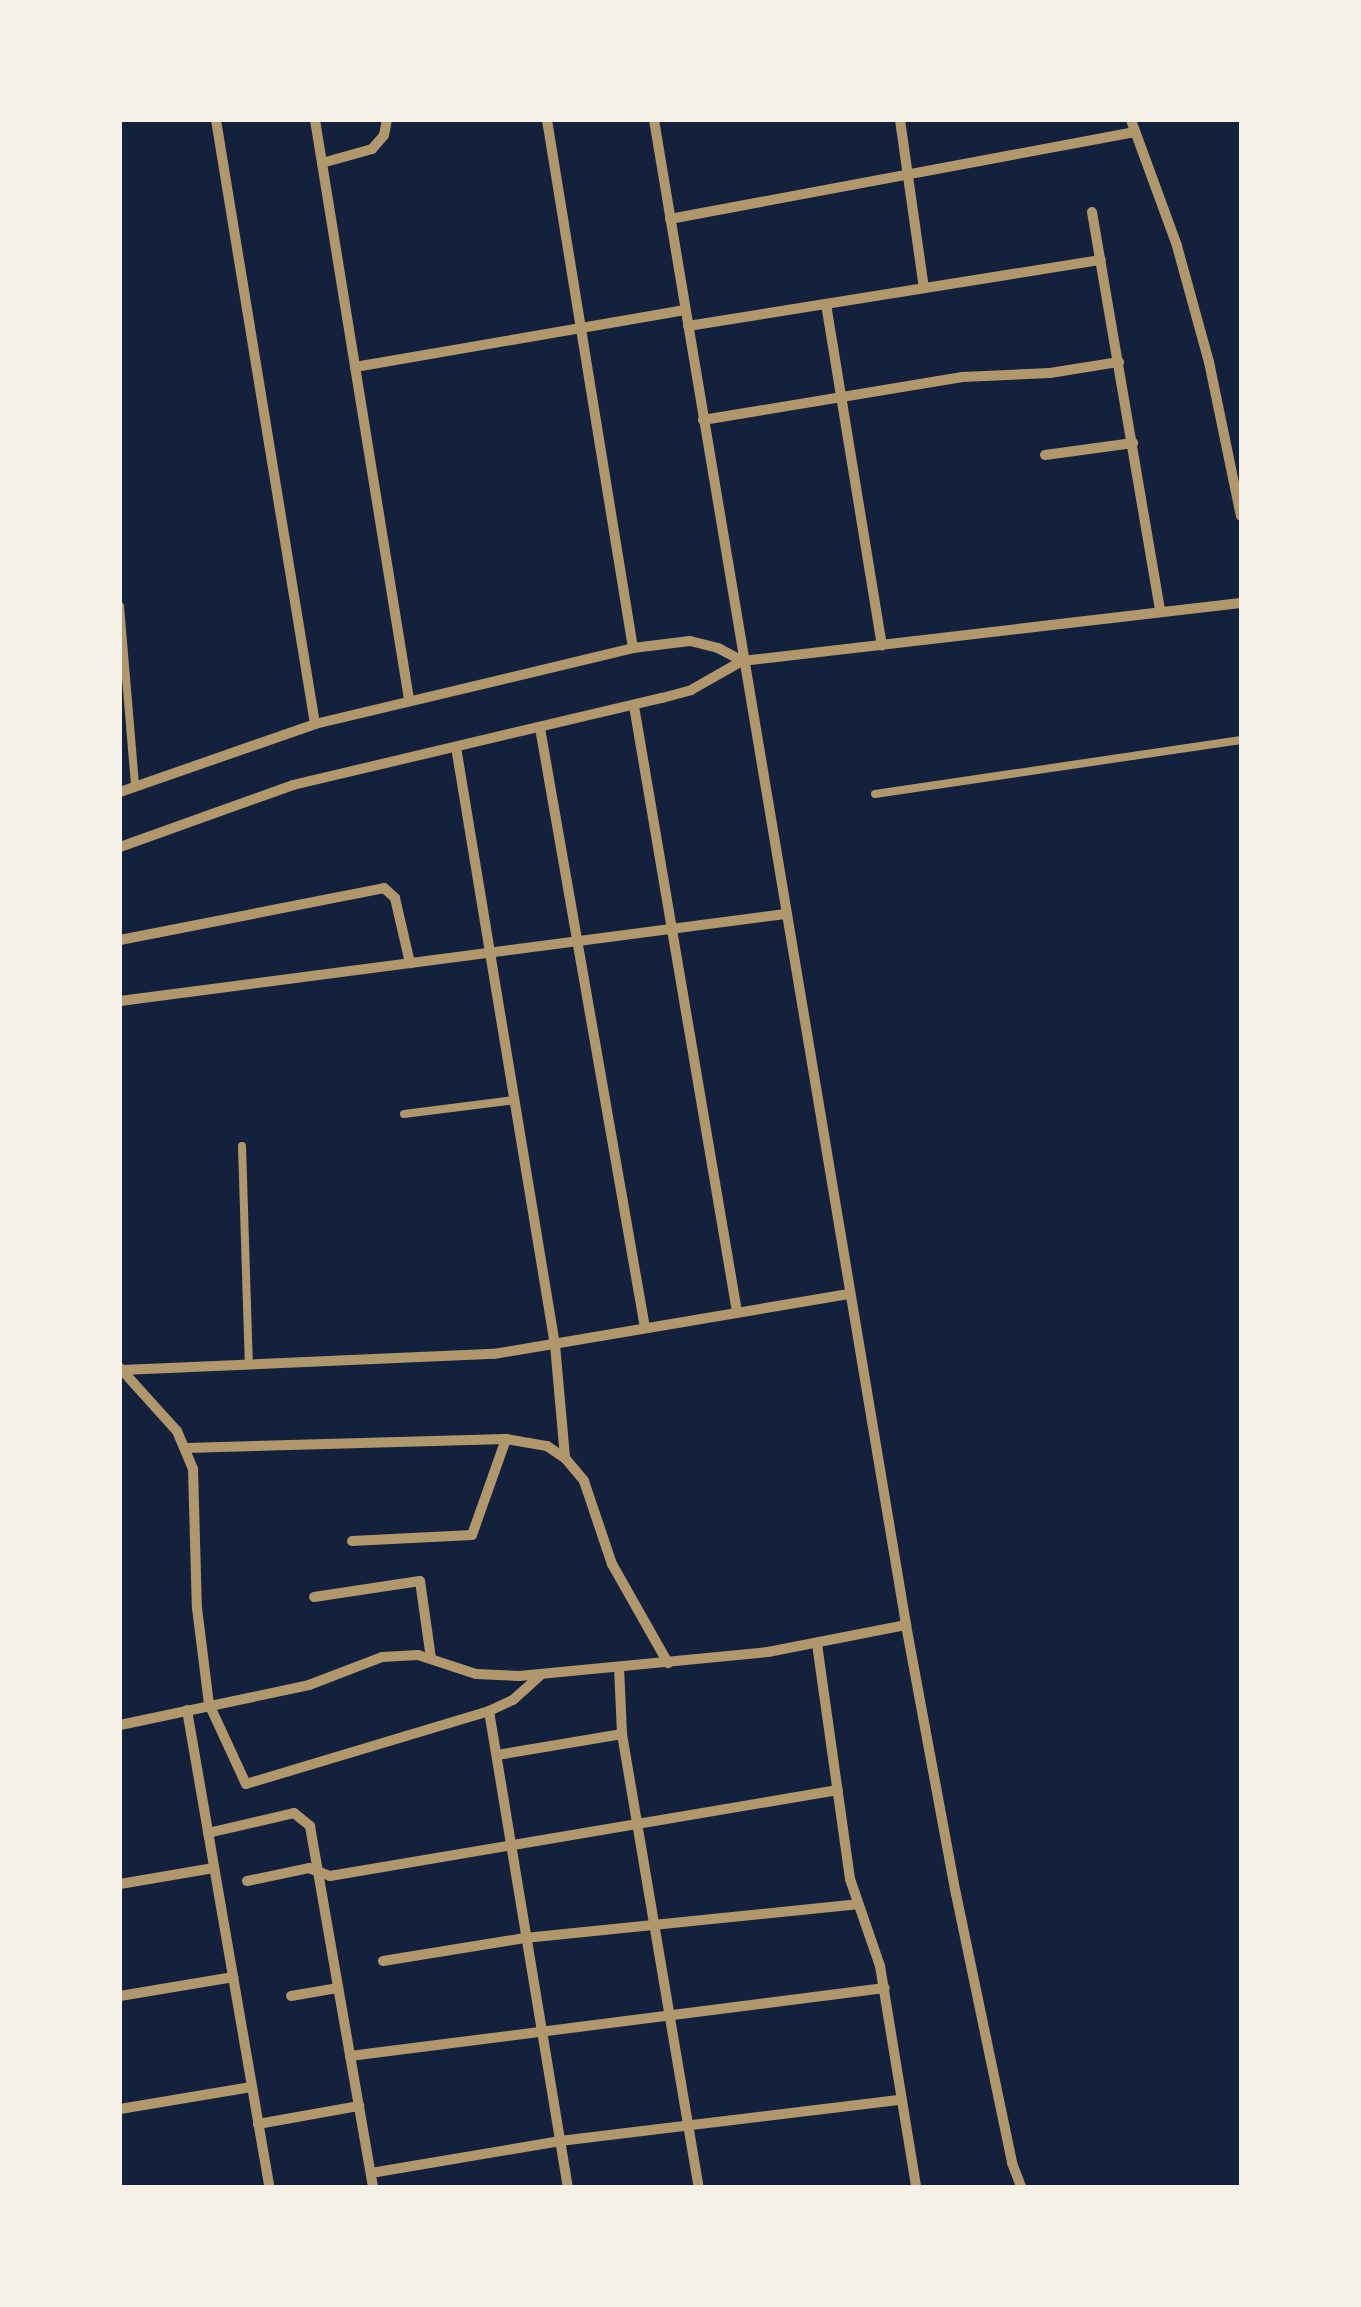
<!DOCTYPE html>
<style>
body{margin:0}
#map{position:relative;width:1361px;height:2307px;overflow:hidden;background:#14213d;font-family:"Alegreya Sans",sans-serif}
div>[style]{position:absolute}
.service>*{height:8px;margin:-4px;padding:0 4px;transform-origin:4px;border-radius:4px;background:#b1986c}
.minor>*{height:10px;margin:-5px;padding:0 5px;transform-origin:5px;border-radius:5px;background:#b1986c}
span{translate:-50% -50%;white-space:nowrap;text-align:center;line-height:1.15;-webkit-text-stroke:10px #f6f1e7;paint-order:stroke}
.frame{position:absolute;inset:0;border:122px solid #f6f1e7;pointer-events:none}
</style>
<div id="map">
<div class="service">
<i style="left:120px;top:606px;width:180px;rotate:85.2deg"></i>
<i style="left:875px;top:794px;width:370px;rotate:-8.4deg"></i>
<i style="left:404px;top:1114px;width:112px;rotate:-7.2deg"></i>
<i style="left:242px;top:1146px;width:219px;rotate:88.2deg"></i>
</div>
<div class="minor">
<i style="left:216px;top:120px;width:612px;rotate:80.69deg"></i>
<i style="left:315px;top:120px;width:587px;rotate:80.78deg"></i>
<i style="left:547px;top:120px;width:535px;rotate:80.75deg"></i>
<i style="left:654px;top:120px;width:1526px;rotate:80.49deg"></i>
<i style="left:906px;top:1625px;width:274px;rotate:79.5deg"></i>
<i style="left:956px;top:1894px;width:275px;rotate:78.2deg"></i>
<i style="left:1012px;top:2163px;width:26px;rotate:69deg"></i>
<i style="left:900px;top:120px;width:170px;rotate:81.9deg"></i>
<i style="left:1131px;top:120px;width:134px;rotate:69.9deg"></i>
<i style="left:1177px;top:246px;width:120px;rotate:74.6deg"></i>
<i style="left:1209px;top:362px;width:157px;rotate:78.3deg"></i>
<i style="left:322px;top:163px;width:52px;rotate:-15.6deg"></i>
<i style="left:372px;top:149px;width:18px;rotate:-49deg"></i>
<i style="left:384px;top:135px;width:15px;rotate:-79deg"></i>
<i style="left:1092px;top:212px;width:405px;rotate:80.3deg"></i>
<i style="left:670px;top:219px;width:473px;rotate:-10.6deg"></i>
<i style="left:826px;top:304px;width:346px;rotate:80.7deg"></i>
<i style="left:688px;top:326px;width:418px;rotate:-9.1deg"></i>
<i style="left:355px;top:367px;width:335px;rotate:-9.8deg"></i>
<i style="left:703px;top:420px;width:263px;rotate:-9.4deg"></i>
<i style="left:962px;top:377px;width:88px;rotate:-2.6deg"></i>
<i style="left:1050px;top:373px;width:70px;rotate:-9.1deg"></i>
<i style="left:1045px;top:455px;width:89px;rotate:-7.8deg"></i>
<i style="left:634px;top:706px;width:615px;rotate:80.35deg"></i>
<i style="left:540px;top:728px;width:609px;rotate:80.07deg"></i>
<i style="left:456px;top:747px;width:606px;rotate:80.6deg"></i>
<i style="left:555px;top:1345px;width:113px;rotate:84.9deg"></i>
<i style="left:120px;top:792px;width:207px;rotate:-19.2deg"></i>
<i style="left:315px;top:724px;width:327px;rotate:-13.4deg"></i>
<i style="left:633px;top:648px;width:57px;rotate:-7deg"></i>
<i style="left:690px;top:641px;width:29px;rotate:14deg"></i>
<i style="left:718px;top:648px;width:27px;rotate:28deg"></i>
<i style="left:120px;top:847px;width:184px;rotate:-19.7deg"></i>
<i style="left:293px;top:785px;width:379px;rotate:-13.3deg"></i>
<i style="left:662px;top:698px;width:30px;rotate:-15deg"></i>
<i style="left:691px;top:690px;width:59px;rotate:-29.6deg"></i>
<i style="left:742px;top:661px;width:502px;rotate:-6.63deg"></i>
<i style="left:120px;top:940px;width:269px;rotate:-11.1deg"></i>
<i style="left:384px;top:888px;width:15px;rotate:42deg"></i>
<i style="left:395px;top:898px;width:67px;rotate:77deg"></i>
<i style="left:120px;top:1001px;width:671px;rotate:-7.45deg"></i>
<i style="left:120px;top:1368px;width:85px;rotate:47.9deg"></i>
<i style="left:177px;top:1431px;width:41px;rotate:67.2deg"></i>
<i style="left:193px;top:1469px;width:139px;rotate:88.4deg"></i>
<i style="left:197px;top:1608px;width:97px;rotate:82.9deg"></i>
<i style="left:209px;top:1704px;width:88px;rotate:65.2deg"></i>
<i style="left:246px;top:1784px;width:254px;rotate:-16.7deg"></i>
<i style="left:489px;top:1711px;width:26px;rotate:-25deg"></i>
<i style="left:513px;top:1700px;width:39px;rotate:-42deg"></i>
<i style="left:122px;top:1370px;width:372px;rotate:-2.5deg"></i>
<i style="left:494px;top:1354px;width:361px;rotate:-9.6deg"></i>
<i style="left:186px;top:1448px;width:320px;rotate:-1.6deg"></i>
<i style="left:506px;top:1439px;width:42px;rotate:9.7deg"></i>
<i style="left:547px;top:1446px;width:22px;rotate:34deg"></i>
<i style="left:565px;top:1458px;width:30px;rotate:50deg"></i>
<i style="left:584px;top:1481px;width:88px;rotate:71.4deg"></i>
<i style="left:612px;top:1564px;width:114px;rotate:60.5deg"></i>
<i style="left:352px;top:1541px;width:120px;rotate:-2.9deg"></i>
<i style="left:472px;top:1535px;width:102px;rotate:-70.5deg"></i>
<i style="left:314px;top:1597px;width:107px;rotate:-8.6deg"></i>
<i style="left:420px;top:1581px;width:78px;rotate:81.9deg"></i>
<i style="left:817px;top:1644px;width:237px;rotate:82deg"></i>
<i style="left:850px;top:1879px;width:92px;rotate:71deg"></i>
<i style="left:880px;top:1966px;width:224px;rotate:80.7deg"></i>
<i style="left:619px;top:1667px;width:67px;rotate:87.4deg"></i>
<i style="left:622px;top:1734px;width:459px;rotate:80.4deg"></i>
<i style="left:187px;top:1710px;width:484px;rotate:80.2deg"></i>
<i style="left:489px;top:1711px;width:483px;rotate:80.6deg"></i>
<i style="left:120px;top:1725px;width:193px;rotate:-11.9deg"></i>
<i style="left:309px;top:1685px;width:78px;rotate:-21deg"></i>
<i style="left:382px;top:1657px;width:36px;rotate:-3deg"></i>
<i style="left:418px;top:1655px;width:61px;rotate:18.1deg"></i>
<i style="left:476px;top:1674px;width:43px;rotate:2.7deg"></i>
<i style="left:519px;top:1676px;width:250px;rotate:-5.5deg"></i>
<i style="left:768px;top:1652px;width:141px;rotate:-11.1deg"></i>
<i style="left:497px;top:1755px;width:127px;rotate:-9.5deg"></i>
<i style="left:208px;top:1833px;width:88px;rotate:-13.1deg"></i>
<i style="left:294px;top:1813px;width:21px;rotate:39deg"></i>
<i style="left:310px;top:1826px;width:366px;rotate:80.1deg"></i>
<i style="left:247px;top:1881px;width:63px;rotate:-11.8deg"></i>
<i style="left:309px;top:1868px;width:22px;rotate:21deg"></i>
<i style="left:330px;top:1876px;width:515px;rotate:-9.61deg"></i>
<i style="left:120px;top:1884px;width:95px;rotate:-9.7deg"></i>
<i style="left:383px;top:1961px;width:144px;rotate:-9.2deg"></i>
<i style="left:525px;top:1938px;width:334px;rotate:-5.8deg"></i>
<i style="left:120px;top:1996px;width:115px;rotate:-9.5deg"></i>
<i style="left:291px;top:1996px;width:48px;rotate:-9.7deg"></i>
<i style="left:350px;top:2056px;width:539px;rotate:-7.24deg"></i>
<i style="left:120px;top:2109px;width:133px;rotate:-9.5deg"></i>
<i style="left:258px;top:2124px;width:103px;rotate:-10.1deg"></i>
<i style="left:371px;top:2173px;width:192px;rotate:-9.6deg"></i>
<i style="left:560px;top:2141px;width:343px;rotate:-6.9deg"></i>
</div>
<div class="frame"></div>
</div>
